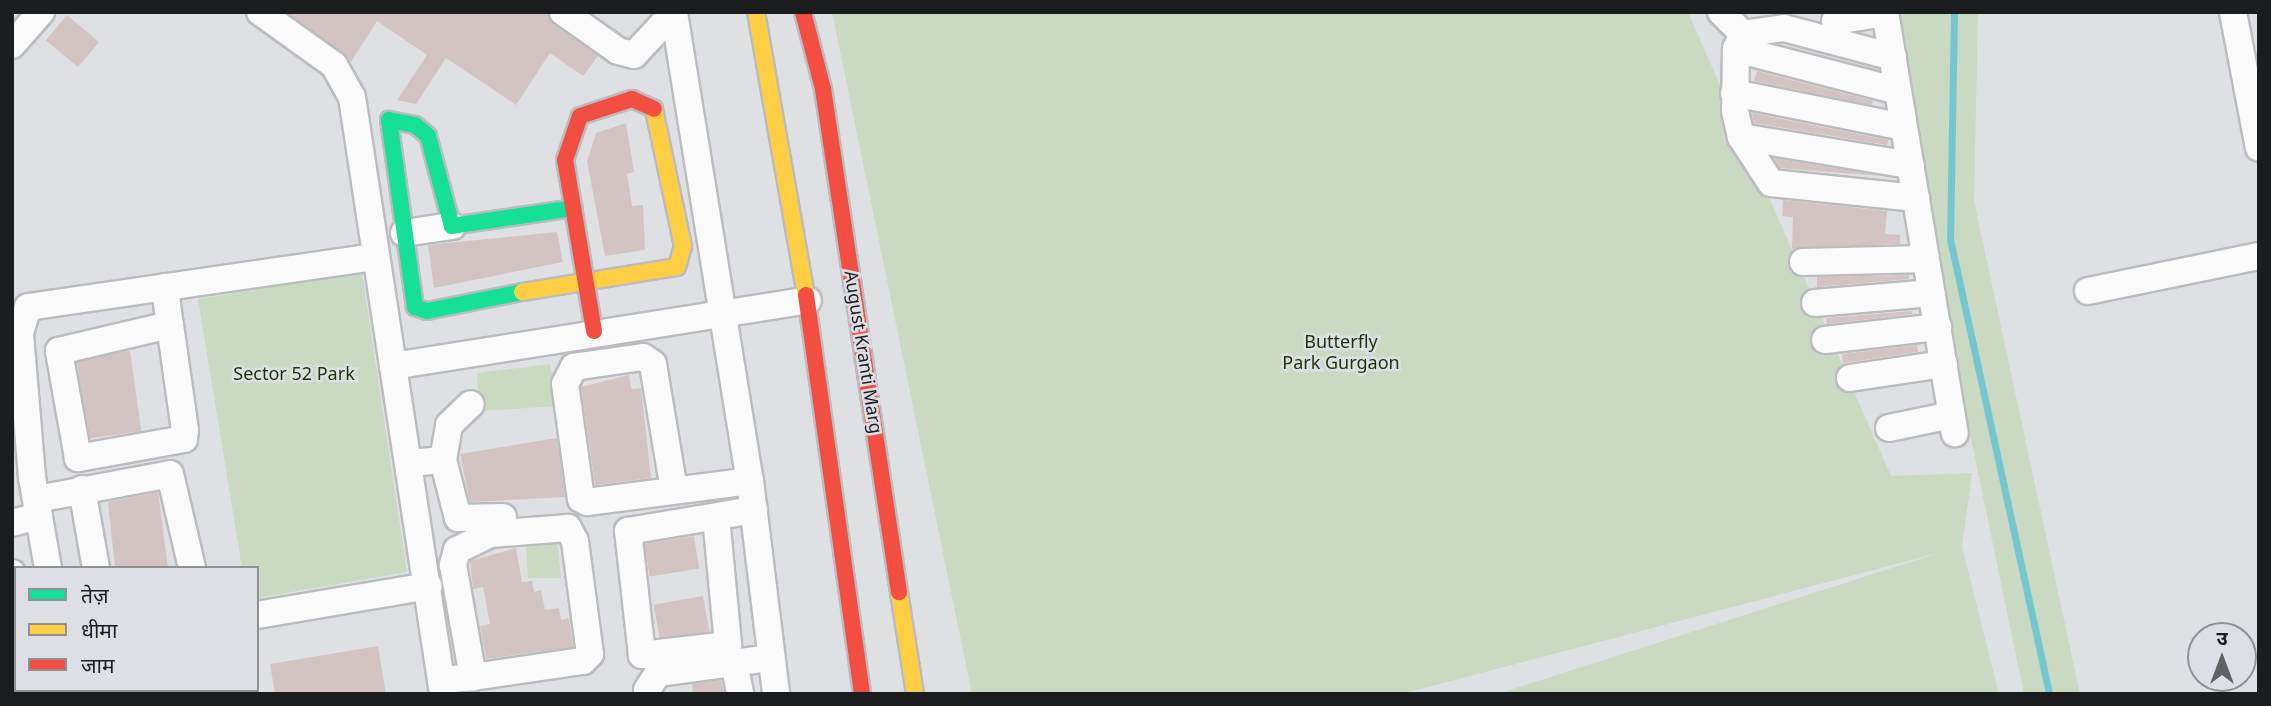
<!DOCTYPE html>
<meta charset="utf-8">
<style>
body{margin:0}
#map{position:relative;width:2271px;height:706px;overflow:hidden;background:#dfe0e3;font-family:"Noto Sans","Noto Sans Devanagari",sans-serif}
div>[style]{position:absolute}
.green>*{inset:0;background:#cad9c1}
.stream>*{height:7px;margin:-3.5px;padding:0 3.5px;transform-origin:3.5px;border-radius:3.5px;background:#75c7cf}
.building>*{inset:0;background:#d3c4c3;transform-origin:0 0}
.roads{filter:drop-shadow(2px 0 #bbbcbf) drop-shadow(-2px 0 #bbbcbf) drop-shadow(0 2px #bbbcbf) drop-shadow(0 -2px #bbbcbf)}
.street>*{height:26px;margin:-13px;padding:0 13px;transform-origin:13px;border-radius:13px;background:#fafafb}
.fast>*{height:16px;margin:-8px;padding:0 8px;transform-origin:8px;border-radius:8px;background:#16e098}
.slow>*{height:16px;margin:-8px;padding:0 8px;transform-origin:8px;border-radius:8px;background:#ffcf43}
.jam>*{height:16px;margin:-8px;padding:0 8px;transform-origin:8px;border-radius:8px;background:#f24e42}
span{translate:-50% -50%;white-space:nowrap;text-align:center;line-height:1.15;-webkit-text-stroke:5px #dddfe5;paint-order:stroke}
.park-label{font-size:18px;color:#1c3402}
.street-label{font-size:18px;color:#1b1c1e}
.frame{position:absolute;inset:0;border:14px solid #1b1c1e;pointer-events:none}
.legend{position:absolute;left:14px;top:566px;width:245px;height:126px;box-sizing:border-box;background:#dddfe5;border:2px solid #8f9195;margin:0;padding:9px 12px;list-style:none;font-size:21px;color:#1b1c1e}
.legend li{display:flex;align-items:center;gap:14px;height:35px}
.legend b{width:35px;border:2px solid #8f9195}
.north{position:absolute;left:2187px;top:622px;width:70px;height:70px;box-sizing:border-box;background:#dddfe5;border:2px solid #8f9195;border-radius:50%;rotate:0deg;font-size:19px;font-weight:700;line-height:28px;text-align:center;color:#1b1c1e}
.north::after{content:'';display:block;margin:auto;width:24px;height:32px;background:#606163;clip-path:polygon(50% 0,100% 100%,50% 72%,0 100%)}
</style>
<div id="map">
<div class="green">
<i style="clip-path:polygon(832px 12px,1688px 12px,1891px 476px,1972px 473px,1962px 547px,1999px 694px,1497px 694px,1942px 552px,1401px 694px,972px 694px)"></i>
<i style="clip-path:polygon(1893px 12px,1978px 12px,1974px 201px,2080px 694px,2024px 694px,1931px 246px)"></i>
<i style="clip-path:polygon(362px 273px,407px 572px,257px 598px,257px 568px,242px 568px,198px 299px)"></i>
<i style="clip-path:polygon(550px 364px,558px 406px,479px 411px,477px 373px)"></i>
<i style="clip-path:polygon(557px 540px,561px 578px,528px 578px,526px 544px)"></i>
</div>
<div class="stream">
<i style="left:1954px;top:12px;width:227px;rotate:91deg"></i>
<i style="left:1950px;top:239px;width:466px;rotate:77.7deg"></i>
</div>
<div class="building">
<i style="clip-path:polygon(287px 12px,548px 12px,554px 25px,598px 56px,583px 76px,550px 53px,516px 105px,446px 58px,416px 104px,397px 100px,427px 55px,377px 21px,351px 62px)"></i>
<i style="left:67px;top:15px;width:42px;height:33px;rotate:40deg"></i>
<i style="clip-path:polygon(1757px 71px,1873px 101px,1872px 105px,1754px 81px)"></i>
<i style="clip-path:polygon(1752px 113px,1888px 140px,1887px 145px,1754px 123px)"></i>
<i style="clip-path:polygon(626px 123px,634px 172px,627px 174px,632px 206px,643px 205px,645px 250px,605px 256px,587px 161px,596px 133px)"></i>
<i style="clip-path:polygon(1774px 158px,1881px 176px,1780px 168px)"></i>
<i style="clip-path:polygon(1783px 200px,1887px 211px,1885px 234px,1900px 235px,1900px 244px,1792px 249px,1793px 217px,1782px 216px)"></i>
<i style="clip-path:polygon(557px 232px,563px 262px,434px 288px,428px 245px)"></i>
<i style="clip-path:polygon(1909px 275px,1909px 279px,1817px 287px,1817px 277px)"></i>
<i style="clip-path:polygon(1912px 311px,1912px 314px,1827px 324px,1826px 318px)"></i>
<i style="clip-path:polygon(1917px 345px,1918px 352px,1843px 363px,1842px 354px)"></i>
<i style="left:130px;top:351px;width:81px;height:54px;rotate:82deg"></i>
<i style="clip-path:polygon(629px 375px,631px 389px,641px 388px,651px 478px,595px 485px,581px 387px)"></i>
<i style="clip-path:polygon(557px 438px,565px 497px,470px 502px,460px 454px)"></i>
<i style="clip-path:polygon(158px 492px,168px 568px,115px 568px,108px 502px)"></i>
<i style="left:694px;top:536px;width:33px;height:50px;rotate:81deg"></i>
<i style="clip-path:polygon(516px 548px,522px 582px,532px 581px,534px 592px,541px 590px,545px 610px,559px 608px,561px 620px,569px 618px,573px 647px,486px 659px,480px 626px,490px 624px,483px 587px,473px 589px,470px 561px)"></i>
<i style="left:703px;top:596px;width:36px;height:50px;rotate:80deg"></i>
<i style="clip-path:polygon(378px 646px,386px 694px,275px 694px,270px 664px)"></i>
<i style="clip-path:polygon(721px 680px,724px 694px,693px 694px,692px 684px)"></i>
</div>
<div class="roads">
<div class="street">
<i style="left:260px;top:12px;width:91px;rotate:35.6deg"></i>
<i style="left:334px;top:65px;width:37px;rotate:61deg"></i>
<i style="left:352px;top:97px;width:604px;rotate:81.33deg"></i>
<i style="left:563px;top:12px;width:67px;rotate:35.3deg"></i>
<i style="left:618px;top:51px;width:16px;rotate:14deg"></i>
<i style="left:634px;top:55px;width:59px;rotate:-47.1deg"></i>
<i style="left:1721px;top:12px;width:31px;rotate:45deg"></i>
<i style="left:1885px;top:12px;width:427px;rotate:80.6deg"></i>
<i style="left:2233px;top:12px;width:138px;rotate:79.2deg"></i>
<i style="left:674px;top:13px;width:474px;rotate:80.8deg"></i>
<i style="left:750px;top:481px;width:215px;rotate:83deg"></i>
<i style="left:1835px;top:21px;width:51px;rotate:-9.1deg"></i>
<i style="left:12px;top:45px;width:44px;rotate:-48.7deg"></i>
<i style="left:1736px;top:49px;width:167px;rotate:14.5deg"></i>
<i style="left:1893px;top:57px;width:113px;rotate:-165.1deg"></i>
<i style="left:1784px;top:28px;width:41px;rotate:171.7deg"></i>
<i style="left:1743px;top:34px;width:17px;rotate:115deg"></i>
<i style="left:1736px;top:49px;width:62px;rotate:90.9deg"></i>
<i style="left:1735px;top:111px;width:27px;rotate:77deg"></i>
<i style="left:1741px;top:137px;width:55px;rotate:56.9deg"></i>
<i style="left:1771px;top:183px;width:146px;rotate:5.9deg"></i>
<i style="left:1734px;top:93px;width:173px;rotate:11.3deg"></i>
<i style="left:1741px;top:137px;width:172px;rotate:9.4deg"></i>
<i style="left:404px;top:233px;width:49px;rotate:-8.3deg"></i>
<i style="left:1803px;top:262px;width:123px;rotate:-1.4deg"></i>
<i style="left:165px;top:287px;width:38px;rotate:83deg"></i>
<i style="left:170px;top:325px;width:106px;rotate:81.9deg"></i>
<i style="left:185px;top:430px;width:9px;rotate:96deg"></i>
<i style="left:184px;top:439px;width:108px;rotate:169.8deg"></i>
<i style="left:78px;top:458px;width:109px;rotate:-100.1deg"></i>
<i style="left:59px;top:351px;width:114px;rotate:-13.2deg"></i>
<i style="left:2088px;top:291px;width:175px;rotate:-11.6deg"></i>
<i style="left:1815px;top:303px;width:117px;rotate:-4.9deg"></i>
<i style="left:1825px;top:340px;width:114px;rotate:-6.6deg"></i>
<i style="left:393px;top:366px;width:420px;rotate:-9deg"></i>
<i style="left:1850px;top:378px;width:95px;rotate:-8.5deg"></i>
<i style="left:1889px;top:428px;width:64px;rotate:-11.7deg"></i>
<i style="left:443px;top:460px;width:36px;rotate:-80deg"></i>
<i style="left:449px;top:425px;width:30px;rotate:-44deg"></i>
<i style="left:409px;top:463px;width:34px;rotate:-5deg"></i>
<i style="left:443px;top:460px;width:60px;rotate:75.5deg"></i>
<i style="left:458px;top:518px;width:45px;rotate:-1.3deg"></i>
<i style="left:82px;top:489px;width:80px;rotate:80deg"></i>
<i style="left:674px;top:490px;width:128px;rotate:-99.5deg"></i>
<i style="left:653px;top:364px;width:12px;rotate:-145deg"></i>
<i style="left:643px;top:357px;width:70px;rotate:171.8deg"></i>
<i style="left:574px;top:367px;width:19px;rotate:118deg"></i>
<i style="left:565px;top:384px;width:116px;rotate:82.1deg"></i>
<i style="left:581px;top:499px;width:7px;rotate:27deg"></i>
<i style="left:587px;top:502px;width:164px;rotate:-7.3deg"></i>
<i style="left:37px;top:499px;width:135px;rotate:-10.6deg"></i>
<i style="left:170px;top:474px;width:97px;rotate:76.8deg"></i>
<i style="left:716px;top:517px;width:129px;rotate:84.6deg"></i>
<i style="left:728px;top:645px;width:87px;rotate:173.4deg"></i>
<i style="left:642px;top:655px;width:125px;rotate:-96.4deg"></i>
<i style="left:628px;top:531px;width:128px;rotate:-9.5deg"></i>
<i style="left:12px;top:523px;width:28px;rotate:-15deg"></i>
<i style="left:48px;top:568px;width:92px;rotate:-100deg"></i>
<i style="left:32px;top:477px;width:144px;rotate:-94.8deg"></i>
<i style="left:20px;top:333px;width:27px;rotate:-73deg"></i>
<i style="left:28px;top:307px;width:349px;rotate:-8.2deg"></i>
<i style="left:12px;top:573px;width:18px;rotate:77deg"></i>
<i style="left:257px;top:615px;width:174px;rotate:-9.6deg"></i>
<i style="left:734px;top:662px;width:33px;rotate:79deg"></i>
<i style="left:441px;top:680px;width:32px;rotate:-5deg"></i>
<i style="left:473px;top:677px;width:111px;rotate:-8.3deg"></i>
<i style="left:583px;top:661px;width:10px;rotate:-45deg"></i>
<i style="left:590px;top:654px;width:114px;rotate:-97.6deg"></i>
<i style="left:575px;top:541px;width:15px;rotate:-118deg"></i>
<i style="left:568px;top:528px;width:78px;rotate:175.6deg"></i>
<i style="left:490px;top:534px;width:37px;rotate:154deg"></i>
<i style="left:457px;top:550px;width:16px;rotate:105deg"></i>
<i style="left:453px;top:565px;width:114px;rotate:79.9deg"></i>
<i style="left:34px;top:690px;width:4px;rotate:76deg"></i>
<i style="left:101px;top:690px;width:4px;rotate:90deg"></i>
<i style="left:238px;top:690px;width:4px;rotate:90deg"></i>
<i style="left:647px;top:690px;width:20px;rotate:-57deg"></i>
<i style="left:658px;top:673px;width:114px;rotate:-7.6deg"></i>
</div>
<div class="fast">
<i style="left:522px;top:292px;width:97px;rotate:168.7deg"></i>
<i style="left:427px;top:311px;width:13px;rotate:-162deg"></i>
<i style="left:415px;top:307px;width:189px;rotate:-97.9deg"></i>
<i style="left:389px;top:120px;width:26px;rotate:11deg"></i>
<i style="left:415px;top:125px;width:17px;rotate:40deg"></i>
<i style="left:428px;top:136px;width:93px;rotate:75.1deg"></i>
<i style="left:452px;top:226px;width:123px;rotate:-8.4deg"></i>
</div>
<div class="slow">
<i style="left:756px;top:12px;width:287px;rotate:80deg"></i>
<i style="left:522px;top:292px;width:157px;rotate:-9.2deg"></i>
<i style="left:677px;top:267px;width:22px;rotate:-74deg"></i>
<i style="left:683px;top:246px;width:140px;rotate:-102deg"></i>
<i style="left:899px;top:592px;width:103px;rotate:81.1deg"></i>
</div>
<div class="jam">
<i style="left:803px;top:12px;width:80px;rotate:75.4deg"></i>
<i style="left:823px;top:89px;width:509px;rotate:81.41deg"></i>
<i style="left:806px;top:295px;width:403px;rotate:82deg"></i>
<i style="left:594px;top:331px;width:173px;rotate:-99.6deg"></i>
<i style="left:565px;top:160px;width:46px;rotate:-71.2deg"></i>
<i style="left:580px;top:116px;width:55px;rotate:-18.1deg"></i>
<i style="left:632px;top:99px;width:24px;rotate:24deg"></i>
</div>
</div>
<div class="park-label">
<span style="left:1341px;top:352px">Butterfly<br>Park Gurgaon</span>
<span style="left:294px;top:373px">Sector 52 Park</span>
</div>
<div class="street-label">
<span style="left:864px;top:352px;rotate:81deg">August Kranti Marg</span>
</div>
<div class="frame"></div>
<ul class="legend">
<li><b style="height:9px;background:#16e098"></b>तेज़</li>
<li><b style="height:9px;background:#ffcf43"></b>धीमा</li>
<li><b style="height:9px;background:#f24e42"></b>जाम</li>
</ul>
<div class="north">उ</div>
</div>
